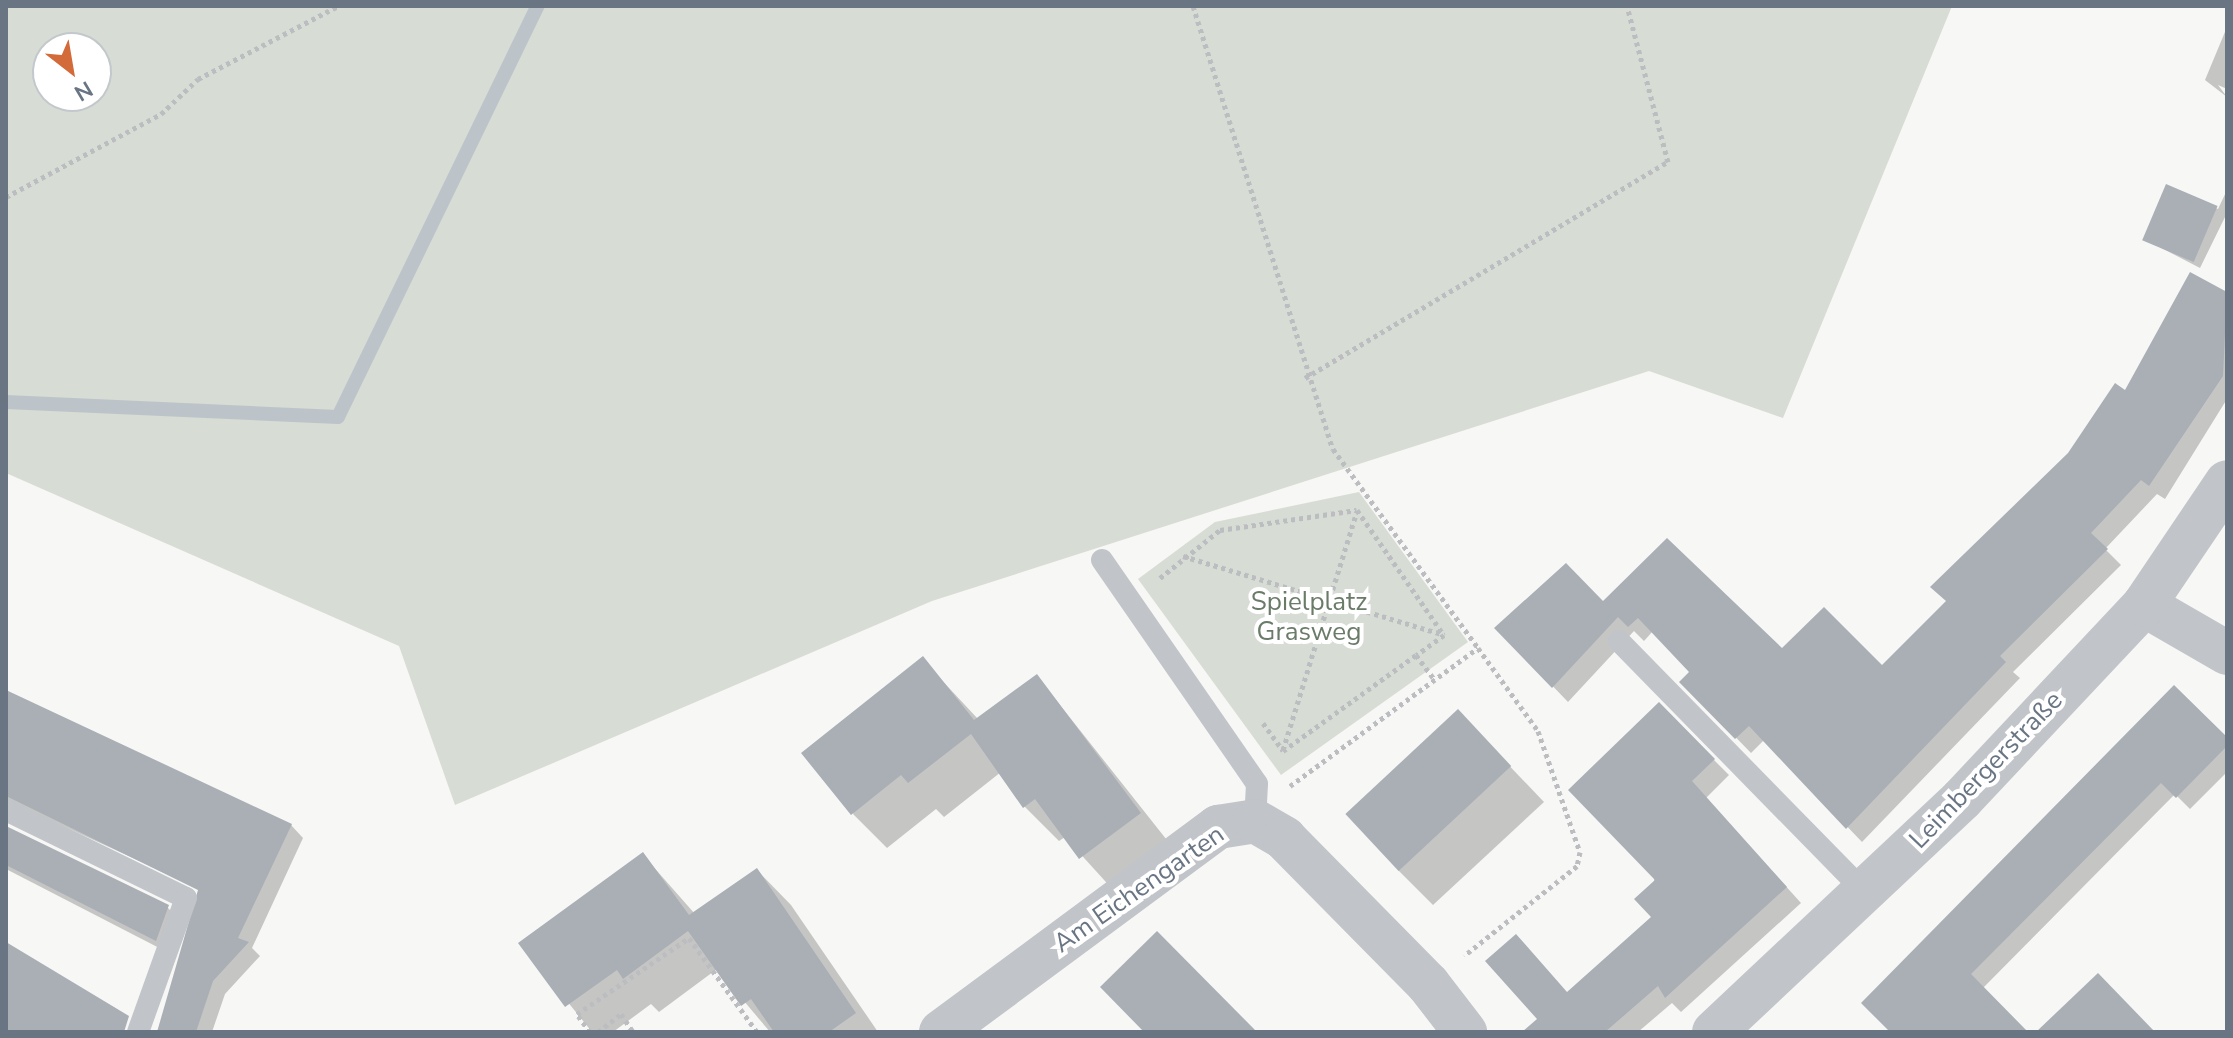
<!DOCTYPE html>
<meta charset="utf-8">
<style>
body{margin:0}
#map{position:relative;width:2233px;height:1038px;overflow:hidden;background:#f7f7f5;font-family:"Nunito Sans",sans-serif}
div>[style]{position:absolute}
.green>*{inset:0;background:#d7dcd4}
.shadow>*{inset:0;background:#0003}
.stream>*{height:14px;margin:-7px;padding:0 7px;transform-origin:7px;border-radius:7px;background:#bcc4ca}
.building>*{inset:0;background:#a9afb5;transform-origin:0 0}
.path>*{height:5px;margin-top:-2.5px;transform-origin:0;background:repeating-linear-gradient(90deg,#bbbdc0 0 4px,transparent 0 8px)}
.lane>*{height:22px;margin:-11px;padding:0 11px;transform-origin:11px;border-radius:11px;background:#c1c4c8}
.street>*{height:44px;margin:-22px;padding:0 22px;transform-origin:22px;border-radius:22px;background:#c1c4c8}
span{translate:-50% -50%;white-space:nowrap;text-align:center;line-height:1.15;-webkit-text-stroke:8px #fff;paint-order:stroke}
.park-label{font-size:26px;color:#6a7b68}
.street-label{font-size:26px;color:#697583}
.frame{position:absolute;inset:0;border:8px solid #697583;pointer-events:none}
.north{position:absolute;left:32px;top:32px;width:80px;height:80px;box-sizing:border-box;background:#fff;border:2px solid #c3c8cd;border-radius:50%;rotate:149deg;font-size:22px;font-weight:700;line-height:32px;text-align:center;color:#697583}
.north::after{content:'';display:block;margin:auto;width:28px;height:36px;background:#d36a39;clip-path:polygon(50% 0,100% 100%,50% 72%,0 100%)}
</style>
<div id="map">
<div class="green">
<i style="clip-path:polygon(evenodd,6px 6px,1952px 6px,1783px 418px,1649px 371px,932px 601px,455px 805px,399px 646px,6px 473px,6px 6px,48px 48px,96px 48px,96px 96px,48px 96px,48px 48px)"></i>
<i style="clip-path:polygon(1359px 492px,1468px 642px,1281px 775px,1138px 579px,1215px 522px)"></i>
</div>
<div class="shadow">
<i style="clip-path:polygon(2227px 27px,2227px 89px,2218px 85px,2227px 97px,2205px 80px)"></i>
<i style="clip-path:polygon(2167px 186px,2218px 209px,2227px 190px,2227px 213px,2200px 268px,2144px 239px)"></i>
<i style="clip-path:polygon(2190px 275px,2227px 294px,2227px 399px,2165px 499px,2157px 494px,2105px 549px,2121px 565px,2013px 672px,2020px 678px,1862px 842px,1764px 740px,1751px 753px,1682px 682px,1692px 672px,1653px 631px,1644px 641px,1634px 631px,1568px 702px,1497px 628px,1603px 603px,1782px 651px,1882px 668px,1948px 602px,2126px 393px)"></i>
<i style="clip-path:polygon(922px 659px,978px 719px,1037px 676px,1174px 849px,1115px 892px,1065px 837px,1059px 841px,1025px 807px,1001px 772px,944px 817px,936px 809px,887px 848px,853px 814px)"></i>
<i style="clip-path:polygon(2174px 688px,2227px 740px,2227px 772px,2190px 809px,2175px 794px,1983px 988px,2025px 1032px,1893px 1032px)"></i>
<i style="clip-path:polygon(6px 692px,291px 825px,303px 838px,252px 948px,260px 956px,225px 994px,212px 1032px,159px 1032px,207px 892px,26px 809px,6px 821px)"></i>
<i style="clip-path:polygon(1659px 705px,1729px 775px,1706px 798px,1801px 903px,1681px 1012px,1672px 1003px,1638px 1032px,1525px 1032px,1653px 918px)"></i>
<i style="clip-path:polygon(1458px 712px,1544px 802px,1433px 905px,1398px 870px)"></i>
<i style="clip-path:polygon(6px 828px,167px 907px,180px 920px,167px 952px,6px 869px)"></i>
<i style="clip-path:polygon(643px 855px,695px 914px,757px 870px,791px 905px,878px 1032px,770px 1032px,717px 969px,659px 1012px,651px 1004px,613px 1032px,592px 1032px,520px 943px)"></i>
</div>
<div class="stream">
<i style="left:6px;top:402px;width:332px;rotate:2.6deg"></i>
<i style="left:338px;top:417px;width:457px;rotate:-64.1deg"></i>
</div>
<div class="building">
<i style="left:2166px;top:184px;width:56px;height:61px;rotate:23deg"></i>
<i style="clip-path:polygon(2190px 272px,2227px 292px,2223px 376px,2149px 486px,2141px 480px,2091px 533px,2108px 549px,2000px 656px,2006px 662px,1846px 829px,1749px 726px,1735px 739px,1679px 682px,1689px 672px,1638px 618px,1628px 627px,1618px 617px,1552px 688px,1494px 628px,1566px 563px,1603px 601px,1667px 538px,1782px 648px,1824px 607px,1882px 665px,1946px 601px,1930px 587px,2068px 453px,2115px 383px,2125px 390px)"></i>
<i style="clip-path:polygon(923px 656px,974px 720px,1037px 674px,1141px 813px,1079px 859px,1035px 799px,1023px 808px,971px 734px,908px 783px,901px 775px,851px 815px,801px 753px)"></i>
<i style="clip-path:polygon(2174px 685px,2227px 737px,2227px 746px,2176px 798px,2161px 783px,1971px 974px,2028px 1032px,1890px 1032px,1861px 1003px)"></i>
<i style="clip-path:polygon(6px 690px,292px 824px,238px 938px,249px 942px,213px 981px,196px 1032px,157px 1032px,198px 890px,6px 796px)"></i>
<i style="clip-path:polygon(1659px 702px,1715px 759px,1692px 781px,1787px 887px,1665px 998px,1658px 986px,1605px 1032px,1522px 1032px,1537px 1019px,1485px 961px,1516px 934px,1567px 992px,1651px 917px,1634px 899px,1655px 880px,1568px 790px)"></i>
<i style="left:1458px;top:709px;width:78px;height:154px;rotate:47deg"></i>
<i style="clip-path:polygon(6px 826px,169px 905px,156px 941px,6px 865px)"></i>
<i style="clip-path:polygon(643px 852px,689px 915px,757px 868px,856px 1013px,829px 1032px,774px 1032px,751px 999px,741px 1006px,688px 931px,623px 979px,617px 970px,565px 1007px,518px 943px)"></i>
<i style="clip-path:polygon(1157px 931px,1257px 1032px,1144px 1032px,1100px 987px)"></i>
<i style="clip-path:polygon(6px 942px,129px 1016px,124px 1032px,6px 1032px)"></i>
<i style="clip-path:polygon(2098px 973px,2155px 1032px,2036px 1032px)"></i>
</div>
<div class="path">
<i style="left:1193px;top:6px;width:465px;rotate:72.5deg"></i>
<i style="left:1333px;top:449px;width:246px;rotate:53.9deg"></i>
<i style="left:6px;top:197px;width:176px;rotate:-28.2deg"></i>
<i style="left:161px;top:114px;width:51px;rotate:-43.4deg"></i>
<i style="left:198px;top:79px;width:158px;rotate:-27.5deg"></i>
<i style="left:1305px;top:378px;width:422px;rotate:-30.8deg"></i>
<i style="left:1668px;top:162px;width:161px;rotate:-104.7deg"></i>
<i style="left:1183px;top:556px;width:273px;rotate:16.8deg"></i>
<i style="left:1160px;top:578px;width:77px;rotate:-38.7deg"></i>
<i style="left:1220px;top:530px;width:138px;rotate:-8.3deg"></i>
<i style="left:1357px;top:510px;width:152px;rotate:55.2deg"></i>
<i style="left:1444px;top:635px;width:34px;rotate:144deg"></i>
<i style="left:1416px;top:655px;width:31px;rotate:53deg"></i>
<i style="left:1263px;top:723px;width:34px;rotate:54deg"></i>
<i style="left:1283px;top:751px;width:164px;rotate:-35.8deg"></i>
<i style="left:1283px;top:750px;width:250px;rotate:-72.8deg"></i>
<i style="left:1290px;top:786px;width:233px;rotate:-36.3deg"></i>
<i style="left:1478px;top:648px;width:102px;rotate:54.1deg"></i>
<i style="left:1538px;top:731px;width:128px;rotate:70.9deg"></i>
<i style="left:1580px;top:852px;width:14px;rotate:102deg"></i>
<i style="left:1577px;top:866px;width:144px;rotate:141.5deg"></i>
<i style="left:590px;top:1032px;width:22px;rotate:-126deg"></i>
<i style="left:577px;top:1014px;width:135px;rotate:-34.2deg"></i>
<i style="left:689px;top:938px;width:116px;rotate:54.1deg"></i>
<i style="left:598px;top:1032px;width:29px;rotate:-38deg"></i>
<i style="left:621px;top:1014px;width:22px;rotate:56deg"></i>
</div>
<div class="lane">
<i style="left:1102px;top:560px;width:272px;rotate:55.3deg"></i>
<i style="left:1257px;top:784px;width:37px;rotate:93deg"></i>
<i style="left:1619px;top:641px;width:351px;rotate:45.6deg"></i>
<i style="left:6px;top:810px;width:200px;rotate:26.1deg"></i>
<i style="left:186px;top:898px;width:142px;rotate:109.7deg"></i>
</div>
<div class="street">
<i style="left:2144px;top:605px;width:96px;rotate:30deg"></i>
<i style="left:941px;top:1032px;width:345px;rotate:-36.5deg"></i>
<i style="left:1218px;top:827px;width:37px;rotate:-9deg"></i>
<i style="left:1255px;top:821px;width:34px;rotate:30deg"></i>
<i style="left:1284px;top:838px;width:205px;rotate:45.4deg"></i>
<i style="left:1428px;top:984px;width:61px;rotate:52.4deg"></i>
<i style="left:1714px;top:1032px;width:340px;rotate:-43.2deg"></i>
<i style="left:1962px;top:799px;width:266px;rotate:-46.8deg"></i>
<i style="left:2144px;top:605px;width:148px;rotate:-56deg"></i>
</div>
<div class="park-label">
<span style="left:1309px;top:617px">Spielplatz<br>Grasweg</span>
</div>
<div class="street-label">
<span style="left:1986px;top:770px;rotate:-46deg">Leimbergerstraße</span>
<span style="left:1139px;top:889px;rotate:-35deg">Am Eichengarten</span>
</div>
<div class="frame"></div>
<div class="north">N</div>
</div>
